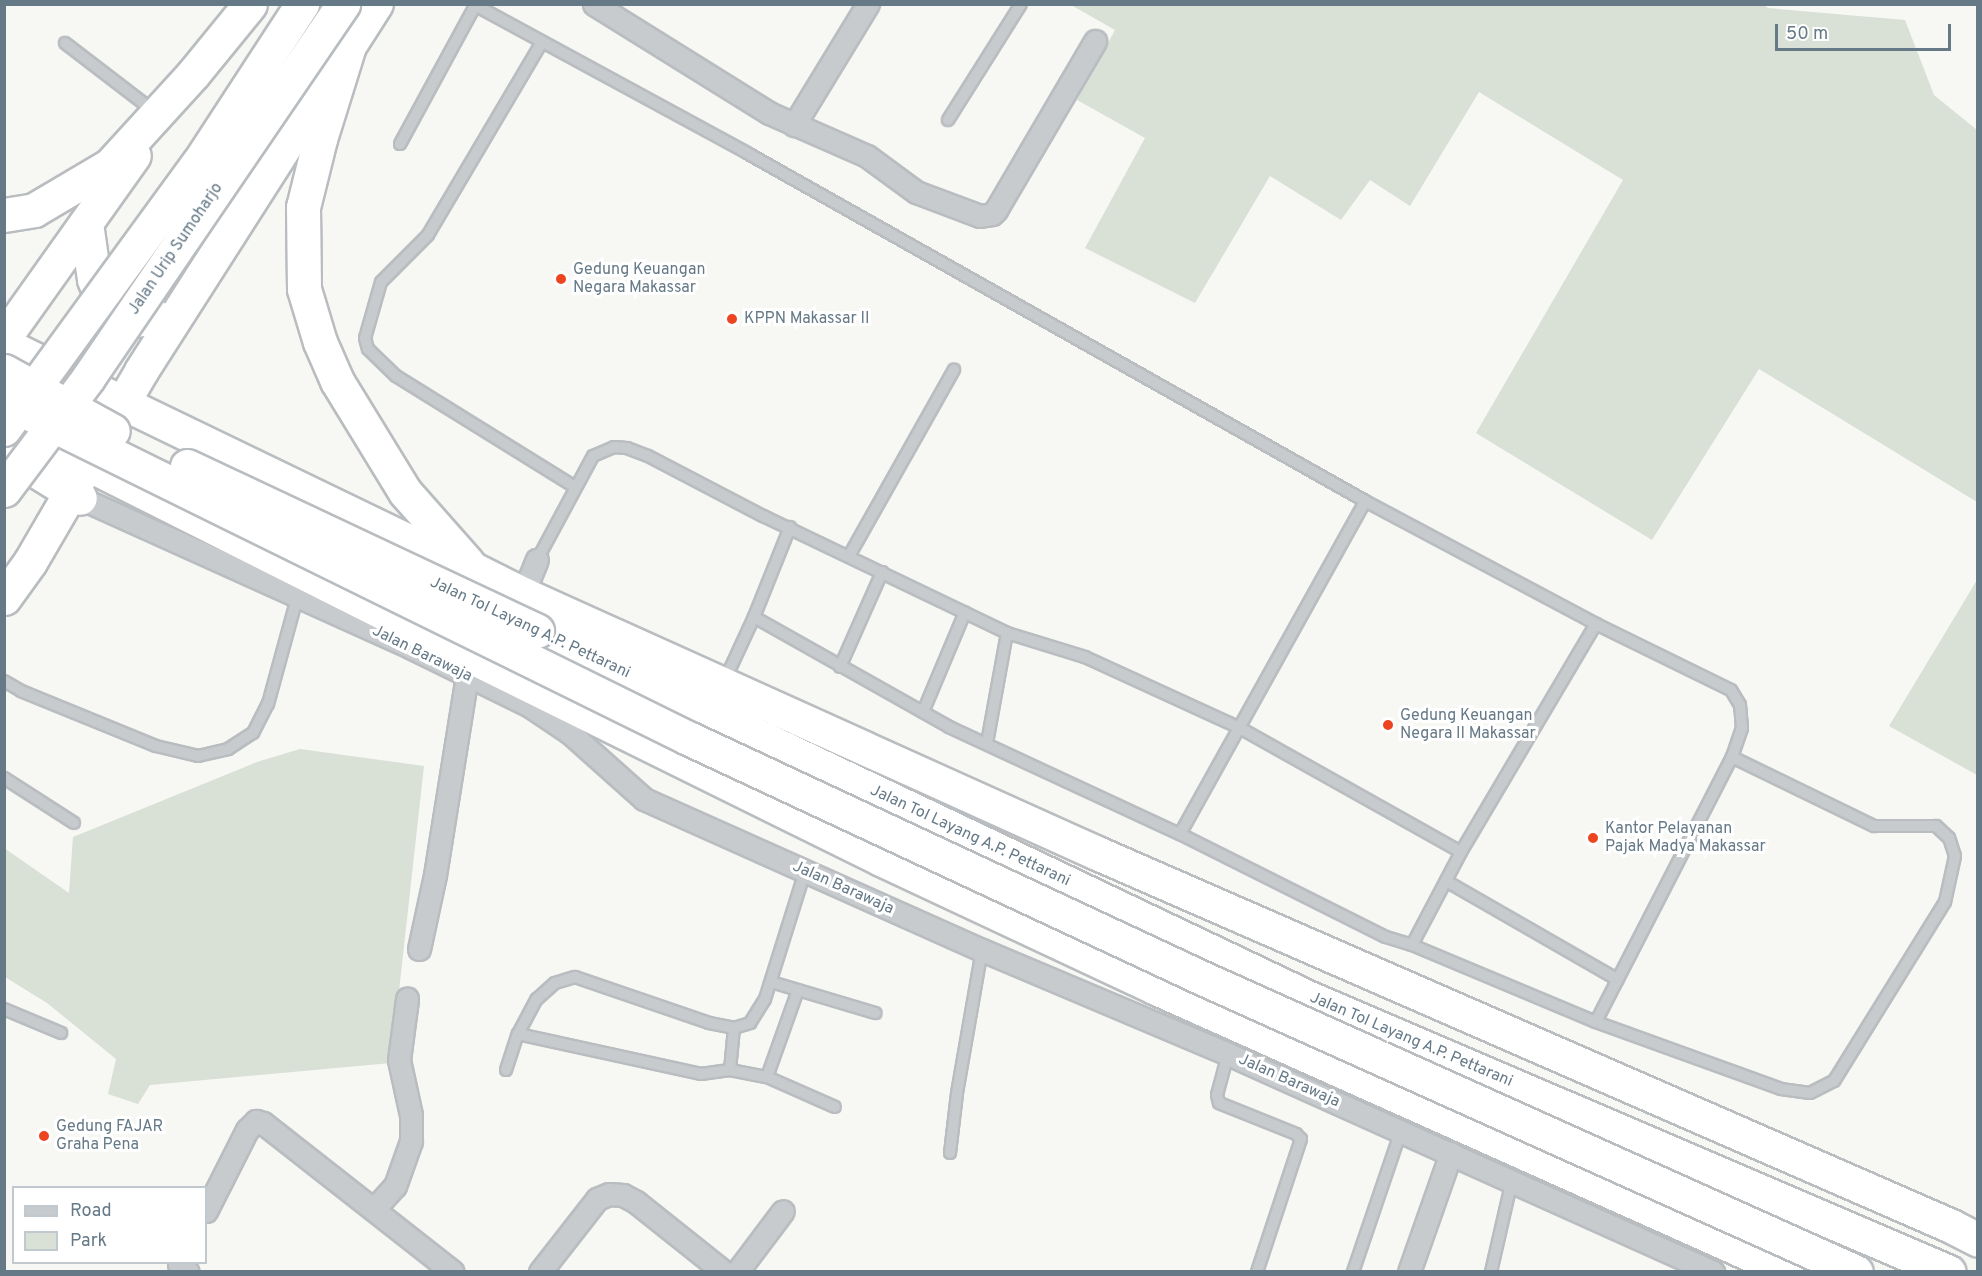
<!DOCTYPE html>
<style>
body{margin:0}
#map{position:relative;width:1982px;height:1276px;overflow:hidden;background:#f7f7f4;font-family:Overpass,sans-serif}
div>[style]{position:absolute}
.green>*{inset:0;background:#d9e0d5}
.roads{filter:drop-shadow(2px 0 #b9bdc0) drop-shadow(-2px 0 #b9bdc0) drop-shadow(0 2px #b9bdc0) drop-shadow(0 -2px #b9bdc0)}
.service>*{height:10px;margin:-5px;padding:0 5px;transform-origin:5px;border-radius:5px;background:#c7cbce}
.minor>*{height:21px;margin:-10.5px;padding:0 10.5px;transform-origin:10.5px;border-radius:10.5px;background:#c7cbce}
.trunk>*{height:33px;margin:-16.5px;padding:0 16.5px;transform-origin:16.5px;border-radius:16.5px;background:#fff}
.motorway>*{height:33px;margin:-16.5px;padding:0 16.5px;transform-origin:16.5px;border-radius:16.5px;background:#fff}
.bridges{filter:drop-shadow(2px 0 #b9bdc0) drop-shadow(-2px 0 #b9bdc0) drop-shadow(0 2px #b9bdc0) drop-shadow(0 -2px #b9bdc0)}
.trunk-bridge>*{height:33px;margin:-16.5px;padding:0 16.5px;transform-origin:16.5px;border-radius:16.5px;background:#fff}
.motorway-bridge>*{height:33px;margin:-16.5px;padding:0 16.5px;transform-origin:16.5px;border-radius:16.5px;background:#fff}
.dots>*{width:16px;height:16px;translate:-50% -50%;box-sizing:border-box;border:3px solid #fff;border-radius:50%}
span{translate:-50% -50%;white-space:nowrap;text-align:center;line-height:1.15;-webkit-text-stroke:6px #fff;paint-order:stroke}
.street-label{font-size:16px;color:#657987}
.poi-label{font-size:16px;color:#657987}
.left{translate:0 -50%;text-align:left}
.frame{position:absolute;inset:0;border:6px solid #657987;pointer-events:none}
.legend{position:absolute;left:12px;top:1186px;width:195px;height:78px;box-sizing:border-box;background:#fff;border:2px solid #c1c9cf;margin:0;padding:8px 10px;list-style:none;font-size:18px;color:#657987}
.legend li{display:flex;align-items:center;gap:12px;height:30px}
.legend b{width:30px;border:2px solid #c1c9cf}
.scale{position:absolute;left:1775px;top:24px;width:176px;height:27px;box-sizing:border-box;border:3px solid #657987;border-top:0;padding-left:8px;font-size:18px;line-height:21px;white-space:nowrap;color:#657987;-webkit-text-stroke:4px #fff;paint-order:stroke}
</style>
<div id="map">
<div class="green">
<i style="clip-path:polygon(1764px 5px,1768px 8px,1905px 20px,1934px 95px,1977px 130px,1977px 502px,1759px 369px,1652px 540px,1476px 433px,1623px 180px,1479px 92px,1410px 206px,1370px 180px,1341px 220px,1270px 176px,1195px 303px,1085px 248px,1145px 138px,1077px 100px,1115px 30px,1071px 5px)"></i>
<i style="clip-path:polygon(1977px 580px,1977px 775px,1889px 726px)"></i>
<i style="clip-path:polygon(300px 749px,424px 766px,391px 1063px,150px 1085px,138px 1104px,108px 1094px,116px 1059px,47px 1003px,5px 977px,4px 848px,69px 893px,73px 837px,257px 762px)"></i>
</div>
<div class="roads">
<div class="service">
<i style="left:473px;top:4px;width:312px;rotate:28.5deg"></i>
<i style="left:747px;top:153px;width:709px;rotate:29.38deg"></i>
<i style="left:1365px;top:501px;width:262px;rotate:28deg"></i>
<i style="left:1596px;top:624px;width:150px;rotate:26.1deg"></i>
<i style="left:1731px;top:690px;width:17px;rotate:59deg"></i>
<i style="left:1740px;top:705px;width:23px;rotate:85deg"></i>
<i style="left:1742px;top:728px;width:31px;rotate:109deg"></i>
<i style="left:1732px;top:757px;width:298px;rotate:117.2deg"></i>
<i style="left:542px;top:42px;width:224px;rotate:120.6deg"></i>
<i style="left:428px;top:235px;width:66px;rotate:135deg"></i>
<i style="left:381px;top:282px;width:58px;rotate:105.9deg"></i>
<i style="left:365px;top:338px;width:11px;rotate:75deg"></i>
<i style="left:368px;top:349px;width:39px;rotate:44deg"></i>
<i style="left:396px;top:376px;width:211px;rotate:31.8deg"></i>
<i style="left:65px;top:43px;width:113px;rotate:37.5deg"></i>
<i style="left:948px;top:120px;width:137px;rotate:-57.8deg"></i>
<i style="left:400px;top:144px;width:157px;rotate:-61.5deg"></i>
<i style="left:849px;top:556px;width:214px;rotate:-60.6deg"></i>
<i style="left:537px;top:560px;width:118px;rotate:-61.7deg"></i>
<i style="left:593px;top:456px;width:23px;rotate:-23deg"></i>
<i style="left:614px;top:447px;width:13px;rotate:4deg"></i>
<i style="left:627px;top:448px;width:22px;rotate:21deg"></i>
<i style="left:648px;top:456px;width:130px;rotate:27.6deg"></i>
<i style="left:763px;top:516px;width:271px;rotate:25.6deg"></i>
<i style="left:1007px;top:633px;width:82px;rotate:17.1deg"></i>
<i style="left:1085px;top:657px;width:170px;rotate:24.6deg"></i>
<i style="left:1240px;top:728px;width:253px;rotate:29.3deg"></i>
<i style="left:754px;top:617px;width:224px;rotate:29.4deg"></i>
<i style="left:949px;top:727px;width:255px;rotate:24.9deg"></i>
<i style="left:1180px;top:834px;width:381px;rotate:-60.9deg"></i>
<i style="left:840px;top:667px;width:104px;rotate:-66.1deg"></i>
<i style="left:4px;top:681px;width:20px;rotate:30deg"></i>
<i style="left:21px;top:691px;width:146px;rotate:22.2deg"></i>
<i style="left:156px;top:746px;width:43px;rotate:13.4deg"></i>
<i style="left:198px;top:756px;width:31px;rotate:-13deg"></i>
<i style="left:228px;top:749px;width:30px;rotate:-33deg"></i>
<i style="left:253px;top:733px;width:33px;rotate:-63deg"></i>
<i style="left:268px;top:704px;width:110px;rotate:-74.7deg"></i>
<i style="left:724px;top:682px;width:72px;rotate:-65.2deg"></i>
<i style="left:754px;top:617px;width:97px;rotate:-68.2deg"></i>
<i style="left:923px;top:712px;width:108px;rotate:-67.2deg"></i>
<i style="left:987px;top:743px;width:112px;rotate:-79.7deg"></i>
<i style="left:4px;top:778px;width:83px;rotate:32.7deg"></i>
<i style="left:1180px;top:834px;width:230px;rotate:26.6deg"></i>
<i style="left:1386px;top:937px;width:27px;rotate:17deg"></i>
<i style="left:1412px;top:945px;width:105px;rotate:-62.2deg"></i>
<i style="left:1461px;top:852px;width:265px;rotate:-59.4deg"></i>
<i style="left:1446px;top:881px;width:198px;rotate:29.9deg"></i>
<i style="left:1412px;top:945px;width:199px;rotate:22.7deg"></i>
<i style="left:1596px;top:1022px;width:197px;rotate:19.9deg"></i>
<i style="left:1781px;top:1089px;width:29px;rotate:8deg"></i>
<i style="left:1810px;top:1093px;width:27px;rotate:-27deg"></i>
<i style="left:1834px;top:1081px;width:211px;rotate:-58.2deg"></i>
<i style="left:1945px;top:902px;width:47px;rotate:-77.7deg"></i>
<i style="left:1955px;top:856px;width:19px;rotate:-108deg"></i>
<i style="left:1949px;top:838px;width:18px;rotate:-137deg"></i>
<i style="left:1936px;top:826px;width:62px;rotate:180deg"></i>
<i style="left:1874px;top:826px;width:158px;rotate:-154.1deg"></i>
<i style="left:771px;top:982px;width:109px;rotate:16.6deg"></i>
<i style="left:4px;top:1009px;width:62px;rotate:22.8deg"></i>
<i style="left:518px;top:1034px;width:187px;rotate:12.3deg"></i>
<i style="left:701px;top:1074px;width:29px;rotate:-8deg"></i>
<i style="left:730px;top:1070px;width:38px;rotate:11deg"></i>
<i style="left:767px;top:1077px;width:74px;rotate:23.8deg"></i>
<i style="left:1228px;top:1054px;width:42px;rotate:105deg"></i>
<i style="left:1217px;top:1095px;width:8px;rotate:76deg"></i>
<i style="left:1219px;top:1103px;width:83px;rotate:21.9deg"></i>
<i style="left:1296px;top:1134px;width:7px;rotate:45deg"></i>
<i style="left:1301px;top:1139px;width:140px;rotate:108.3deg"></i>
<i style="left:506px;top:1070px;width:38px;rotate:-72deg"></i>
<i style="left:518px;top:1034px;width:40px;rotate:-62deg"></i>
<i style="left:537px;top:999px;width:24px;rotate:-42deg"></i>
<i style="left:555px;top:983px;width:21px;rotate:-17deg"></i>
<i style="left:575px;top:977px;width:142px;rotate:18.9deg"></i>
<i style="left:709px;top:1023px;width:25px;rotate:11deg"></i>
<i style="left:734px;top:1028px;width:17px;rotate:-17deg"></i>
<i style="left:750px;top:1023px;width:28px;rotate:-58deg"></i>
<i style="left:765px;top:999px;width:134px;rotate:-72.6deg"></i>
<i style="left:730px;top:1070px;width:42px;rotate:-84.6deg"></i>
<i style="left:767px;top:1077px;width:92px;rotate:-70.4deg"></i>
<i style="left:950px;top:1153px;width:60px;rotate:-83.3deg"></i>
<i style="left:957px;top:1093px;width:145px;rotate:-80.1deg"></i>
<i style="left:1353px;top:1272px;width:149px;rotate:-71.2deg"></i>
<i style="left:1491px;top:1272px;width:94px;rotate:-77.1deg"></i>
</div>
<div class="minor">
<i style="left:594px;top:4px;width:206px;rotate:31.9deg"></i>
<i style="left:769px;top:113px;width:107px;rotate:23.7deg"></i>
<i style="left:867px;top:156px;width:61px;rotate:36.3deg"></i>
<i style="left:916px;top:192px;width:68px;rotate:20.6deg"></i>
<i style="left:980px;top:216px;width:12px;rotate:-9deg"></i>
<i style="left:992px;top:214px;width:6px;rotate:-45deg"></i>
<i style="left:996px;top:210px;width:196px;rotate:-59.6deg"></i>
<i style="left:794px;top:125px;width:142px;rotate:-58.6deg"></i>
<i style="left:80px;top:498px;width:362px;rotate:24.3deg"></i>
<i style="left:410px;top:647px;width:134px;rotate:26.2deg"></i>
<i style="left:530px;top:706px;width:48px;rotate:34deg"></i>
<i style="left:570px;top:733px;width:99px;rotate:41.7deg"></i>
<i style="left:644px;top:799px;width:370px;rotate:24.1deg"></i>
<i style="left:982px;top:950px;width:267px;rotate:22.9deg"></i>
<i style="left:1228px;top:1054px;width:532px;rotate:24.2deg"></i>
<i style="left:523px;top:594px;width:37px;rotate:-68deg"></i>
<i style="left:419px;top:949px;width:76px;rotate:-77.8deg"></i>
<i style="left:435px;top:875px;width:202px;rotate:-80.9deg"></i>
<i style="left:374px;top:1209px;width:31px;rotate:-48deg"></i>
<i style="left:395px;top:1186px;width:48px;rotate:-70.4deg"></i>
<i style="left:411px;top:1141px;width:26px;rotate:-90deg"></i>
<i style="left:411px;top:1115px;width:56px;rotate:-102.3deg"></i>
<i style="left:399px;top:1060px;width:62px;rotate:-82.5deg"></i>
<i style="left:206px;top:1211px;width:91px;rotate:-63.2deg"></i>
<i style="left:247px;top:1130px;width:13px;rotate:-45deg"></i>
<i style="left:256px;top:1121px;width:7px;rotate:16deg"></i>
<i style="left:263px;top:1123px;width:241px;rotate:38.1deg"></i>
<i style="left:179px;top:1265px;width:11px;rotate:38deg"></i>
<i style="left:540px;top:1272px;width:93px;rotate:-52deg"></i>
<i style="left:597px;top:1199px;width:13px;rotate:-23deg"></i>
<i style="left:609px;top:1194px;width:14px;rotate:4deg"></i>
<i style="left:623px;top:1195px;width:15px;rotate:28deg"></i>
<i style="left:636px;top:1202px;width:112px;rotate:38.5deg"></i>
<i style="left:737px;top:1272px;width:76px;rotate:-53deg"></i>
<i style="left:1409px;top:1272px;width:126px;rotate:-70.6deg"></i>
</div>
<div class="trunk">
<i style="left:4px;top:215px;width:30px;rotate:-9deg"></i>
<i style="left:34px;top:210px;width:88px;rotate:-30.6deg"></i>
<i style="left:110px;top:165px;width:123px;rotate:-47.6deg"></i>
<i style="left:193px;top:74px;width:90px;rotate:-50.8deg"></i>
<i style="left:86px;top:223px;width:57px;rotate:81.9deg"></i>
<i style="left:94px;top:279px;width:19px;rotate:69deg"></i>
<i style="left:101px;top:297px;width:21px;rotate:47deg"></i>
<i style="left:115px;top:312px;width:22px;rotate:21deg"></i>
<i style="left:136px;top:320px;width:20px;rotate:-9deg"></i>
<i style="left:4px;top:338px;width:224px;rotate:-54.6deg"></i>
<i style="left:4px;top:344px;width:133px;rotate:26.4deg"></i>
<i style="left:4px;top:422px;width:429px;rotate:26.7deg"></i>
<i style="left:4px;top:451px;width:89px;rotate:31.7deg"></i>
<i style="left:4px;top:598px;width:44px;rotate:-54.2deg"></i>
<i style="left:30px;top:562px;width:221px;rotate:-59.8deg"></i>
<i style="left:141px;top:371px;width:436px;rotate:-57.4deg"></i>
</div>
<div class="motorway">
<i style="left:348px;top:49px;width:94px;rotate:107.3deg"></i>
<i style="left:320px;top:139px;width:70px;rotate:104deg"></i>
<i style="left:303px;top:207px;width:82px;rotate:89.3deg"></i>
<i style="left:304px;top:289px;width:55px;rotate:73.2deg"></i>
<i style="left:320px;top:342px;width:43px;rotate:66.4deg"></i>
<i style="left:337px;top:381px;width:130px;rotate:58.5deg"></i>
<i style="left:405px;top:492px;width:94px;rotate:48.5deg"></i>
<i style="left:123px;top:403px;width:342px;rotate:25.8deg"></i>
<i style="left:431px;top:552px;width:45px;rotate:22deg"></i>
<i style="left:473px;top:569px;width:56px;rotate:26.6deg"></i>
<i style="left:523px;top:594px;width:630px;rotate:24.29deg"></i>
<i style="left:1097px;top:853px;width:932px;rotate:23.59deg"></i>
<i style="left:1951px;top:1226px;width:30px;rotate:27deg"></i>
<i style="left:387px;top:615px;width:551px;rotate:26.29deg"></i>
<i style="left:881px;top:859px;width:304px;rotate:25.1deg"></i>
<i style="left:1156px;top:988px;width:695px;rotate:24.13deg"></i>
<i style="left:537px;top:631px;width:853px;rotate:25.42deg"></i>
<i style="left:1307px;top:997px;width:698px;rotate:23.19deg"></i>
</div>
</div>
<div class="bridges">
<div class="trunk-bridge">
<i style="left:4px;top:429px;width:331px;rotate:-53.9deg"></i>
<i style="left:199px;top:162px;width:189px;rotate:-56.9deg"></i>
<i style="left:4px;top:490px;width:140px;rotate:-53.1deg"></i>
<i style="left:88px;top:378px;width:453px;rotate:-55.7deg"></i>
</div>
<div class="motorway-bridge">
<i style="left:4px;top:371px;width:124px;rotate:28.8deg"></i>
<i style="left:4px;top:401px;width:763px;rotate:26.23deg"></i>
<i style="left:688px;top:738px;width:565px;rotate:25.02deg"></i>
<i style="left:1200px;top:977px;width:719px;rotate:24.21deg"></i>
<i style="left:187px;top:466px;width:387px;rotate:25.2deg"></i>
</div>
</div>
<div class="dots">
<i style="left:561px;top:279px;background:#ed451f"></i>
<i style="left:732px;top:319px;background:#ed451f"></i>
<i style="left:1388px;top:725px;background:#ed451f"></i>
<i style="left:1593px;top:838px;background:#ed451f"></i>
<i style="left:44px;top:1136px;background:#ed451f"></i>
</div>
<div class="street-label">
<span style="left:176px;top:249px;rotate:-56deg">Jalan Urip Sumoharjo</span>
<span style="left:530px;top:628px;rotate:25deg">Jalan Tol Layang A.P. Pettarani</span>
<span style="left:422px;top:654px;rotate:26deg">Jalan Barawaja</span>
<span style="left:970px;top:836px;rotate:25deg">Jalan Tol Layang A.P. Pettarani</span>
<span style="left:843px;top:888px;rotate:24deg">Jalan Barawaja</span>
<span style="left:1411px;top:1040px;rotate:23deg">Jalan Tol Layang A.P. Pettarani</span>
<span style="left:1289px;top:1081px;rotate:24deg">Jalan Barawaja</span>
</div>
<div class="poi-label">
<span class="left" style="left:573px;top:279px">Gedung Keuangan<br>Negara Makassar</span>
<span class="left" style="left:744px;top:319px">KPPN Makassar II</span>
<span class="left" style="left:1400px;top:725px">Gedung Keuangan<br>Negara II Makassar</span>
<span class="left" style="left:1605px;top:838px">Kantor Pelayanan<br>Pajak Madya Makassar</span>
<span class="left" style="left:56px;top:1136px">Gedung FAJAR<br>Graha Pena</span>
</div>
<div class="frame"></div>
<ul class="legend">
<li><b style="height:8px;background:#c7cbce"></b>Road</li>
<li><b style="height:16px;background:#d9e0d5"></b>Park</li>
</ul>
<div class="scale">50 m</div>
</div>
